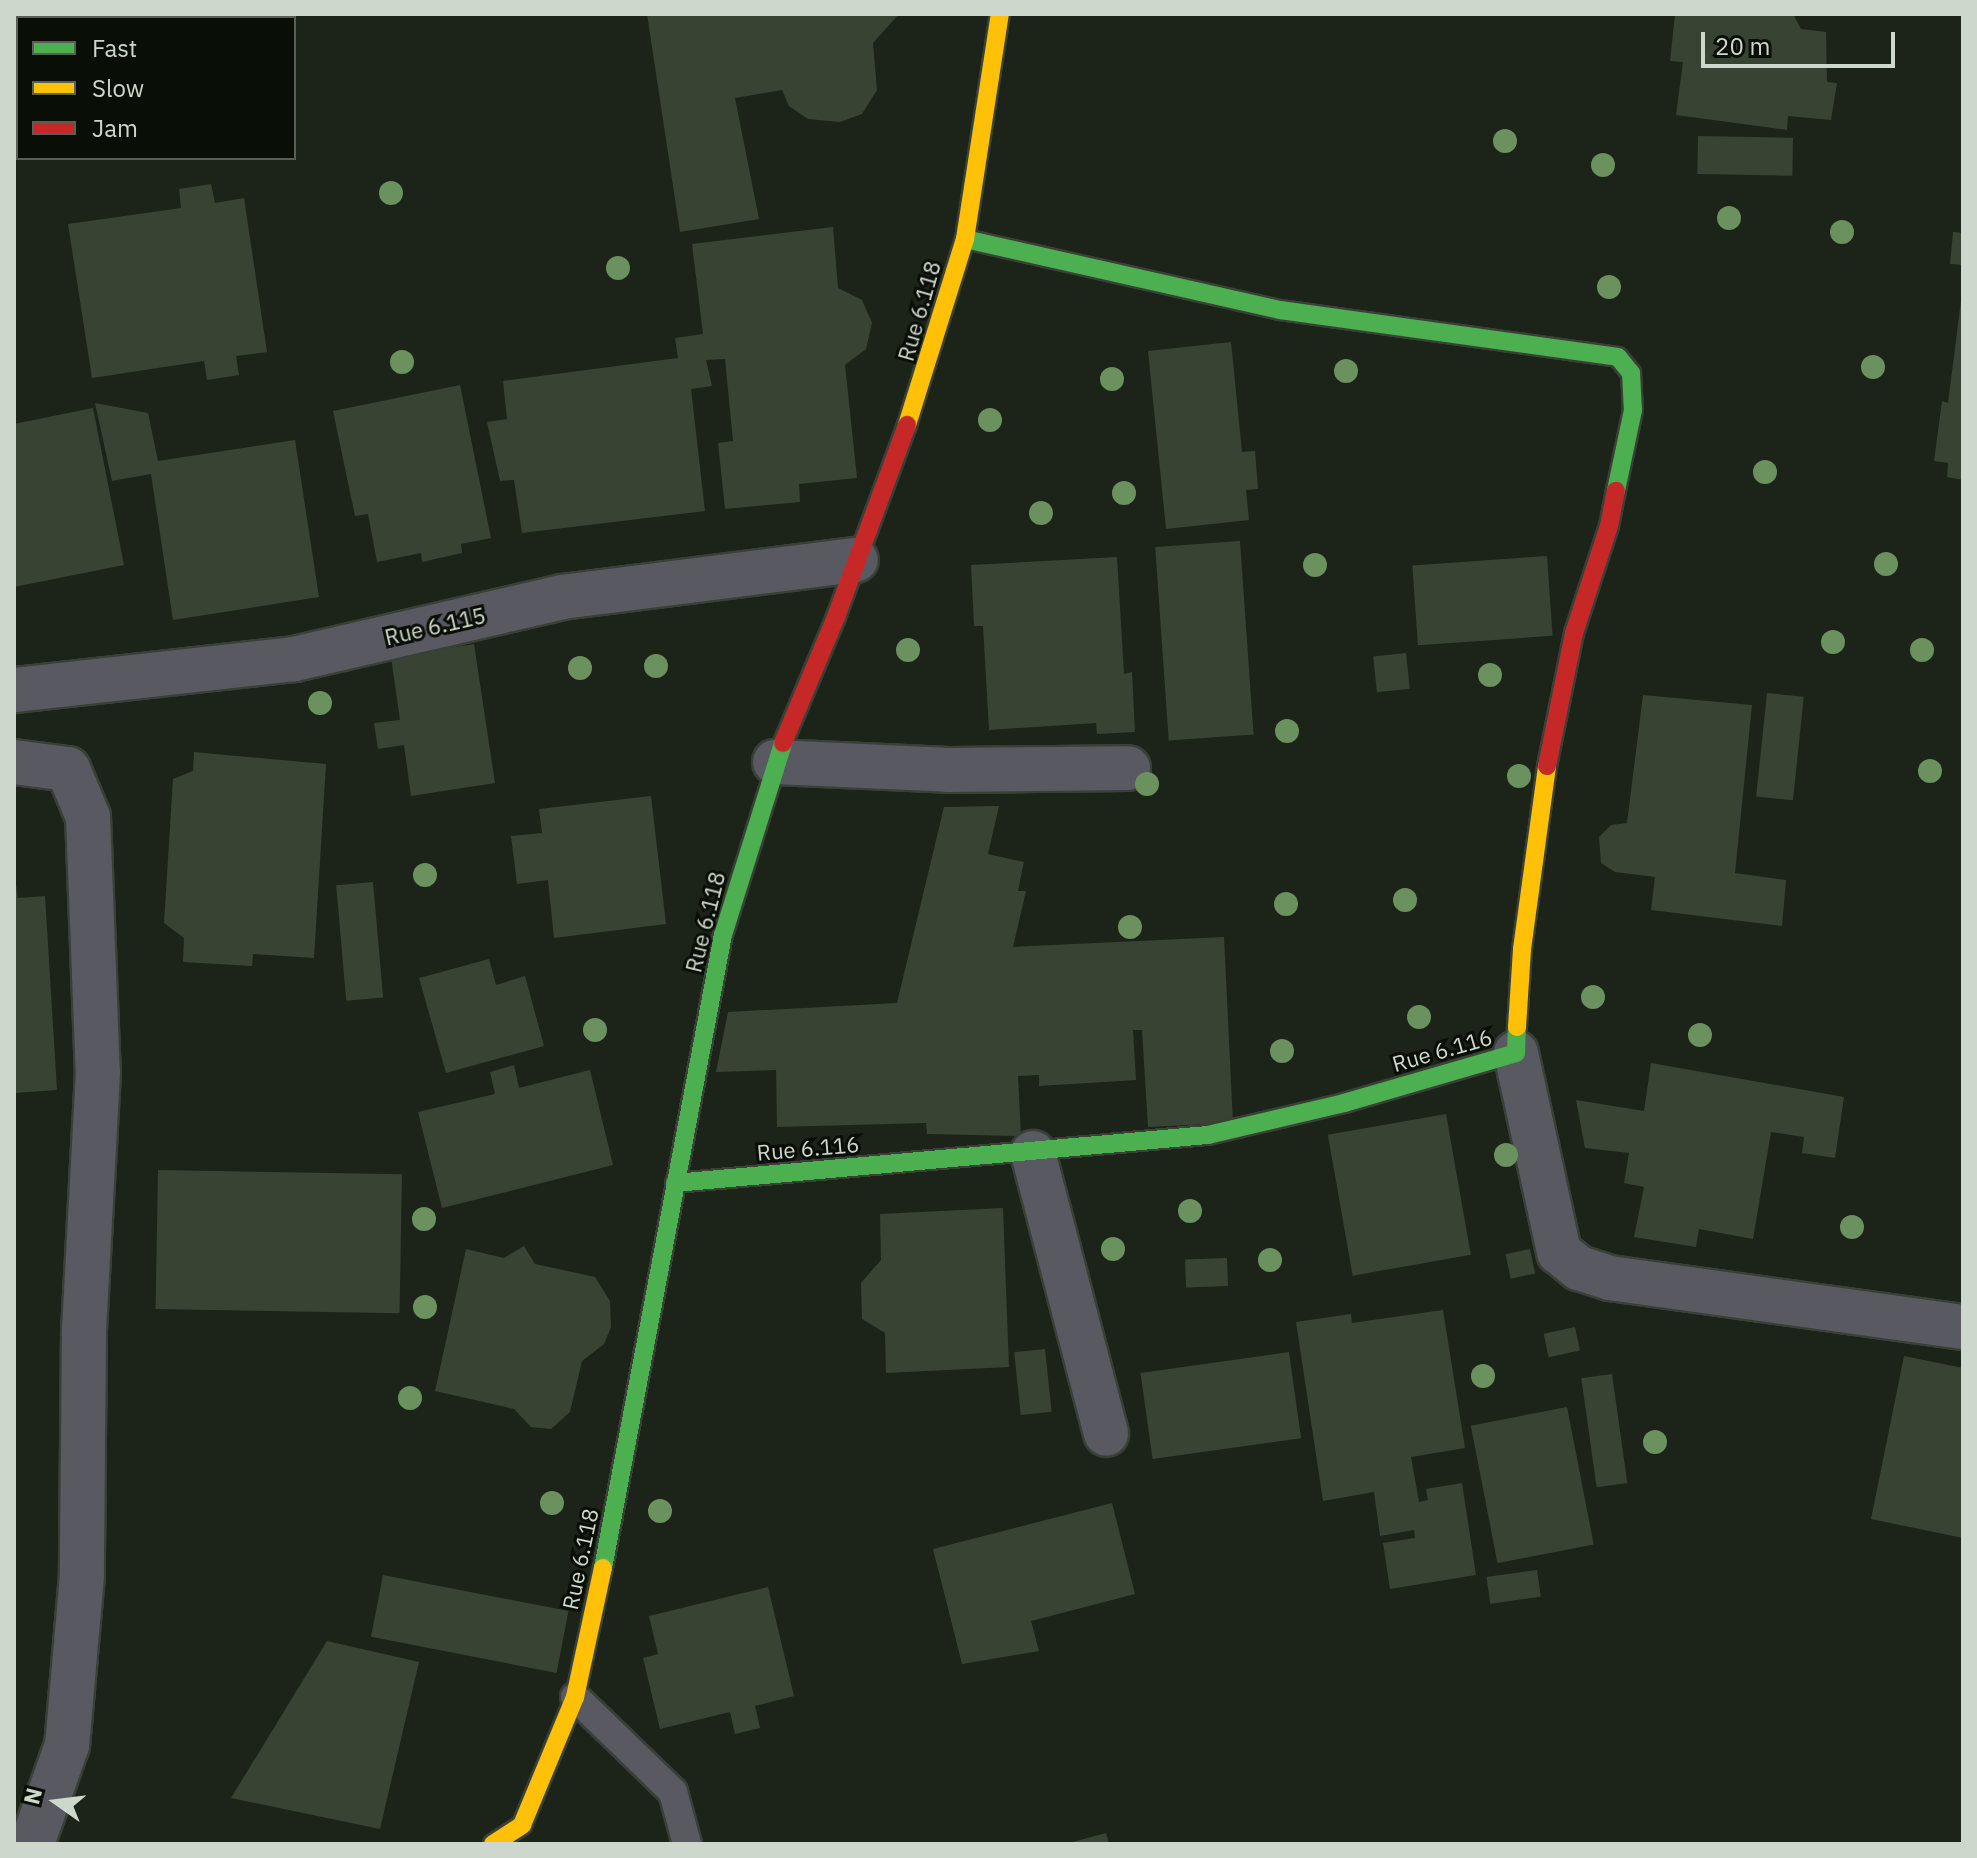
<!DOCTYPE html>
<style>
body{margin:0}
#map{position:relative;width:1977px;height:1858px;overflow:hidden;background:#1c241a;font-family:"IBM Plex Sans",sans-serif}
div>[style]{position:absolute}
.building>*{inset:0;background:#384334;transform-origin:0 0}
.roads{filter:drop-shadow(2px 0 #394037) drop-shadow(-2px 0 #394037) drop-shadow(0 2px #394037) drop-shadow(0 -2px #394037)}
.lane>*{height:28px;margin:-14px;padding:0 14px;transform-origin:14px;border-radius:14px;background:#595a61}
.street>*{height:44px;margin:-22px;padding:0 22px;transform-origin:22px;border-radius:22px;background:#595a61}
.fast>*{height:18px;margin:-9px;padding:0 9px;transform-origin:9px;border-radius:9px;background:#4caf50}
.slow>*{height:18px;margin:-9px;padding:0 9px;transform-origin:9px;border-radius:9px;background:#ffc107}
.jam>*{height:18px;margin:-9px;padding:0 9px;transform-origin:9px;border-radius:9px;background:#c62828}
.trees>*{width:24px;height:24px;margin:-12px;border-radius:50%;background:#6b915f}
span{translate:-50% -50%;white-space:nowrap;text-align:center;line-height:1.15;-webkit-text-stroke:6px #090f07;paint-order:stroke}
.street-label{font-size:22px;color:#ced7cb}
.frame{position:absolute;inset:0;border:16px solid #ced7cb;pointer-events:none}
.legend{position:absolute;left:16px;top:16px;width:280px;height:144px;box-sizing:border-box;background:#090f07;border:2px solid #585f55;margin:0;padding:10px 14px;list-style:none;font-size:24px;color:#ced7cb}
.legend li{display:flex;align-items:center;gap:16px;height:40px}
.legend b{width:40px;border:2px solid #585f55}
.north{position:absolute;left:16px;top:1762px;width:80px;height:80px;-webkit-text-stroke:6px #090f07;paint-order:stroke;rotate:284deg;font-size:22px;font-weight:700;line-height:32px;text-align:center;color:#ced7cb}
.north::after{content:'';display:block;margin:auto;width:28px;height:36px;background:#ced7cb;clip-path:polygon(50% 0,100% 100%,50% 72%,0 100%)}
.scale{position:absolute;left:1701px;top:32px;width:194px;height:36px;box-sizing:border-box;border:4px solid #ced7cb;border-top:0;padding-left:10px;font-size:24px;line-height:28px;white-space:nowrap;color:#ced7cb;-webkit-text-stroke:6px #090f07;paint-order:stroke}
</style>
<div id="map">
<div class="building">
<i style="clip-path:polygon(647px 14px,899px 14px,873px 43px,877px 90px,862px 114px,840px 122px,808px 119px,789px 106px,782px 90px,735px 98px,759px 219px,680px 232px)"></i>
<i style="clip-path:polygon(1675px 14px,1793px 14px,1801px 29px,1826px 32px,1827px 82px,1837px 83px,1831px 120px,1788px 116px,1787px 130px,1676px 115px,1683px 62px,1670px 61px)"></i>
<i style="left:1698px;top:136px;width:95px;height:38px;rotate:1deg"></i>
<i style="clip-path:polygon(211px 184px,215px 203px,244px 198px,267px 352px,236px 356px,239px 375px,207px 380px,204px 361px,92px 378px,68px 224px,181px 208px,179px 189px)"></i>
<i style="clip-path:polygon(833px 227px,838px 288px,862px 300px,872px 323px,866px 349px,845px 365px,857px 478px,799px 484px,800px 502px,725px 509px,718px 443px,733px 441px,725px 359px,706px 360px,712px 386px,691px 389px,705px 511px,522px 533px,514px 480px,500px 481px,487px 422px,507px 419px,503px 381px,678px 358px,675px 338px,703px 334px,692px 244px)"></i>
<i style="clip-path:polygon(1953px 232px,1963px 233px,1963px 265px,1950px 264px)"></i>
<i style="clip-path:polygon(1961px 301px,1963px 301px,1963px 480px,1947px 477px,1948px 463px,1934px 461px,1942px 401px,1948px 403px)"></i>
<i style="clip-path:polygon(1231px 342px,1242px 452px,1255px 451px,1258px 489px,1246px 490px,1249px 520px,1166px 529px,1148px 351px)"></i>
<i style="clip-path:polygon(460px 385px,491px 538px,461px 544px,462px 553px,422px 562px,421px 553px,377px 562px,368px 514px,355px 516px,333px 411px)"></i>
<i style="clip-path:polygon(95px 403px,148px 413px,158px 461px,295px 440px,319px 597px,173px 620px,151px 474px,112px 481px)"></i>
<i style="clip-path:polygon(93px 408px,124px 565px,14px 587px,14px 424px)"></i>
<i style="left:1240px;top:541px;width:194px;height:85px;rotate:86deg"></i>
<i style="left:1547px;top:556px;width:80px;height:135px;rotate:86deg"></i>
<i style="clip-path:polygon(1117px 557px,1124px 674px,1132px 672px,1135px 732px,1097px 734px,1096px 723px,989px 730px,983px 626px,974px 626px,971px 565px)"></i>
<i style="clip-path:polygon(474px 644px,495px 783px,411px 796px,404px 745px,378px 749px,374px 723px,400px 720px,391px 657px)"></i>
<i style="left:1406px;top:653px;width:36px;height:33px;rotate:84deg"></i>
<i style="left:1767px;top:693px;width:37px;height:104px;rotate:6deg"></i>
<i style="clip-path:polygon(1643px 695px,1752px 705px,1735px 873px,1786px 880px,1782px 926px,1651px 910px,1655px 877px,1615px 872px,1601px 863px,1599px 837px,1611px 825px,1627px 823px)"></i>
<i style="clip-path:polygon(194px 752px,326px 764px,314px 958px,253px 954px,252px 966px,183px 962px,184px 938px,164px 923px,173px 779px,193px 771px)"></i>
<i style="clip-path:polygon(651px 796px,666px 924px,554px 938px,548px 880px,517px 884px,511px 836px,542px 833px,539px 809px)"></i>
<i style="clip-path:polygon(999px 806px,988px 854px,1024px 862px,1018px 891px,1026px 891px,1013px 947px,1224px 937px,1233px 1123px,1148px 1127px,1142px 1030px,1133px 1030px,1136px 1080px,1039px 1086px,1039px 1075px,1018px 1076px,1021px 1136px,927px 1134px,926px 1123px,777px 1127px,776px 1070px,716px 1072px,728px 1012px,897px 1003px,944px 807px)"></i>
<i style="clip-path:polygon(14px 872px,18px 898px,45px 896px,57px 1090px,14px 1093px)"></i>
<i style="left:373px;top:882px;width:116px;height:37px;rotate:85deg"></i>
<i style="clip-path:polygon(489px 959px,496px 985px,525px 976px,544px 1046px,446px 1073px,419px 978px)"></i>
<i style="clip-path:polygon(1651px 1063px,1844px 1097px,1835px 1158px,1802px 1153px,1804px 1137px,1771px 1132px,1753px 1239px,1699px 1229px,1696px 1247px,1634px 1237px,1644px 1187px,1624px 1183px,1629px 1153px,1585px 1148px,1576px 1100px,1644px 1111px)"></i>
<i style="clip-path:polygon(514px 1065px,519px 1088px,590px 1070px,613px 1165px,442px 1208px,418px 1112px,495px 1094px,490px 1072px)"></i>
<i style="left:1446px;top:1114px;width:143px;height:120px;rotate:80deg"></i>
<i style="left:158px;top:1170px;width:244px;height:139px;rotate:1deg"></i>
<i style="clip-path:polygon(1003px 1208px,1009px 1367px,886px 1373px,885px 1333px,862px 1319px,861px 1283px,881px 1260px,880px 1214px)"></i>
<i style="clip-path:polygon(524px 1246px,535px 1264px,595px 1277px,610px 1301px,611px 1327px,604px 1344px,582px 1361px,570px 1412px,551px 1429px,531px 1427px,514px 1409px,435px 1391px,466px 1249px,504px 1258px)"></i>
<i style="left:1530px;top:1249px;width:25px;height:25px;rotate:78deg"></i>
<i style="left:1227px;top:1258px;width:28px;height:42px;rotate:88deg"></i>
<i style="clip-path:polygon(1443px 1310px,1465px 1448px,1411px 1457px,1419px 1502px,1428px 1500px,1426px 1489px,1462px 1483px,1476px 1575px,1390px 1589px,1383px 1543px,1415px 1538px,1414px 1530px,1380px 1536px,1374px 1492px,1323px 1501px,1296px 1322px,1351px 1314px,1352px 1323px)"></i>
<i style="left:1575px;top:1327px;width:24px;height:32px;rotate:78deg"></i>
<i style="left:1045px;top:1349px;width:63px;height:31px;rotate:84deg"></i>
<i style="left:1289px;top:1352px;width:87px;height:150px;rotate:82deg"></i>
<i style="clip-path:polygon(1904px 1356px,1963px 1368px,1963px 1538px,1871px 1519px)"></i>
<i style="left:1612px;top:1374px;width:110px;height:31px;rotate:82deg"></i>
<i style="left:1567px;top:1407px;width:140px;height:98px;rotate:79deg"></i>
<i style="clip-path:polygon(1112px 1503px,1135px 1594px,1031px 1621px,1039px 1651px,962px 1664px,933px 1549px)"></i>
<i style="left:1537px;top:1570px;width:27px;height:51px;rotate:82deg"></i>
<i style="left:383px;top:1575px;width:189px;height:63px;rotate:11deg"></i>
<i style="clip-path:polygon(768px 1587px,794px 1696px,755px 1706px,760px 1728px,735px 1734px,730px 1712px,660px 1729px,643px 1658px,658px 1654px,649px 1616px)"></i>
<i style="clip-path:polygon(327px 1641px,419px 1662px,380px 1829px,231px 1798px)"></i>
<i style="clip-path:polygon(1106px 1833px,1109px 1844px,1069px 1844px,1069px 1843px)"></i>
</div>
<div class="roads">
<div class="lane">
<i style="left:575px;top:1697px;width:136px;rotate:44.1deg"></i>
<i style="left:673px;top:1792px;width:54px;rotate:74.9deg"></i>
</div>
<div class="street">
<i style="left:14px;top:690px;width:282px;rotate:-6.3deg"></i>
<i style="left:294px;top:659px;width:275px;rotate:-13deg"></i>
<i style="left:562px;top:597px;width:296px;rotate:-7.2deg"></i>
<i style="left:14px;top:762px;width:54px;rotate:7.4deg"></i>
<i style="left:68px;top:769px;width:52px;rotate:67.4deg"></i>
<i style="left:88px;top:817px;width:255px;rotate:87.8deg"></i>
<i style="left:98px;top:1072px;width:256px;rotate:93.1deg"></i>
<i style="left:84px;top:1328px;width:247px;rotate:90.5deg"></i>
<i style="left:82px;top:1575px;width:171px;rotate:95deg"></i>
<i style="left:67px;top:1745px;width:105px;rotate:109.5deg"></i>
<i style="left:775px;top:762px;width:174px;rotate:2.6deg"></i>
<i style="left:949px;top:770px;width:179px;rotate:-0.6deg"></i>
<i style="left:1516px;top:1053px;width:204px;rotate:77.8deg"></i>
<i style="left:1559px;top:1252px;width:26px;rotate:39deg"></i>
<i style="left:1579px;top:1268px;width:33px;rotate:18deg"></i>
<i style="left:1610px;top:1278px;width:356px;rotate:7.9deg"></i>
<i style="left:1033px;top:1153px;width:290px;rotate:75.4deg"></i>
</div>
<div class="fast">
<i style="left:965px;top:239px;width:323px;rotate:12.7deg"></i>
<i style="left:1280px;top:310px;width:341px;rotate:7.9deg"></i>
<i style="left:1618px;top:357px;width:21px;rotate:51deg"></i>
<i style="left:1631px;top:373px;width:37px;rotate:87deg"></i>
<i style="left:1633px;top:410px;width:83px;rotate:101.9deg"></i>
<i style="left:675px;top:1183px;width:535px;rotate:-5.15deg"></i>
<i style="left:1208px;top:1135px;width:140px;rotate:-13.2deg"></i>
<i style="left:1344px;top:1103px;width:179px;rotate:-16.2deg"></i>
<i style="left:1516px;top:1053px;width:26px;rotate:-88deg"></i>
<i style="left:603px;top:1568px;width:644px;rotate:-79.27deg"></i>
<i style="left:723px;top:935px;width:201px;rotate:-72.6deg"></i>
</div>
<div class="slow">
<i style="left:907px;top:425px;width:195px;rotate:-72.7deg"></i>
<i style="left:965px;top:239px;width:228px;rotate:-81.2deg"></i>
<i style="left:1517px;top:1027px;width:78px;rotate:-86.3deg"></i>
<i style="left:1522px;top:949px;width:185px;rotate:-82.2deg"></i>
<i style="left:493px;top:1844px;width:35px;rotate:-33deg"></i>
<i style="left:522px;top:1825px;width:139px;rotate:-67.5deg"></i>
<i style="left:575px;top:1697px;width:132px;rotate:-77.8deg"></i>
</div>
<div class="jam">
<i style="left:783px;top:743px;width:137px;rotate:-67.2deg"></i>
<i style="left:836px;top:617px;width:205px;rotate:-69.7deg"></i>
<i style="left:1547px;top:766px;width:136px;rotate:-78.5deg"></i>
<i style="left:1574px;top:633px;width:113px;rotate:-71.9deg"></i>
<i style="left:1609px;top:526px;width:36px;rotate:-79deg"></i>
</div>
</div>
<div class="trees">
<i style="left:1505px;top:141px"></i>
<i style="left:1603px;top:165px"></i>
<i style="left:391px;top:193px"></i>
<i style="left:1729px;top:218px"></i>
<i style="left:1842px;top:232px"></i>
<i style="left:618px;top:268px"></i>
<i style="left:1609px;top:287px"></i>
<i style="left:402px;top:362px"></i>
<i style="left:1873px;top:367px"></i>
<i style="left:1346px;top:371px"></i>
<i style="left:1112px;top:379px"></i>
<i style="left:990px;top:420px"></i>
<i style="left:1765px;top:472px"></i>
<i style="left:1124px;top:493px"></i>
<i style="left:1041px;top:513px"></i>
<i style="left:1886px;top:564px"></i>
<i style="left:1315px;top:565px"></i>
<i style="left:1833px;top:642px"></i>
<i style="left:908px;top:650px"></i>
<i style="left:1922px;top:650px"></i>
<i style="left:656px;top:666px"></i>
<i style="left:580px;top:668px"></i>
<i style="left:1490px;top:675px"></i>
<i style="left:320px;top:703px"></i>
<i style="left:1287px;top:731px"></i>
<i style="left:1930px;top:771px"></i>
<i style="left:1519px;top:776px"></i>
<i style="left:1147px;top:784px"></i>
<i style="left:425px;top:875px"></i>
<i style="left:1405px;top:900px"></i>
<i style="left:1286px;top:904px"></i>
<i style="left:1130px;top:927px"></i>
<i style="left:1593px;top:997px"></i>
<i style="left:1419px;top:1017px"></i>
<i style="left:595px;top:1030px"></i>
<i style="left:1700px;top:1035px"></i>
<i style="left:1282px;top:1051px"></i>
<i style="left:1506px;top:1155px"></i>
<i style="left:1190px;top:1211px"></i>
<i style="left:424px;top:1219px"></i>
<i style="left:1852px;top:1227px"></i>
<i style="left:1113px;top:1249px"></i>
<i style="left:1270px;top:1260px"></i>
<i style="left:425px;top:1307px"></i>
<i style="left:1483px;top:1376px"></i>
<i style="left:410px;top:1398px"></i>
<i style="left:1655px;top:1442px"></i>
<i style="left:552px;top:1503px"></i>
<i style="left:660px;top:1511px"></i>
</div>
<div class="street-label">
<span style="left:919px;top:311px;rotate:-74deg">Rue 6.118</span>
<span style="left:435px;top:626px;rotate:-13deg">Rue 6.115</span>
<span style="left:705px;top:922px;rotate:-76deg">Rue 6.118</span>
<span style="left:1442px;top:1050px;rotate:-16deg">Rue 6.116</span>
<span style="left:808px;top:1148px;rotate:-5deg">Rue 6.116</span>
<span style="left:580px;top:1559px;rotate:-78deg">Rue 6.118</span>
</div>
<div class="frame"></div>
<ul class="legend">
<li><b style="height:10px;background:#4caf50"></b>Fast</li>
<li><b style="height:10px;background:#ffc107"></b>Slow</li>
<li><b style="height:10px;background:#c62828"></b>Jam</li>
</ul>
<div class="north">N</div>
<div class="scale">20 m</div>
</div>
